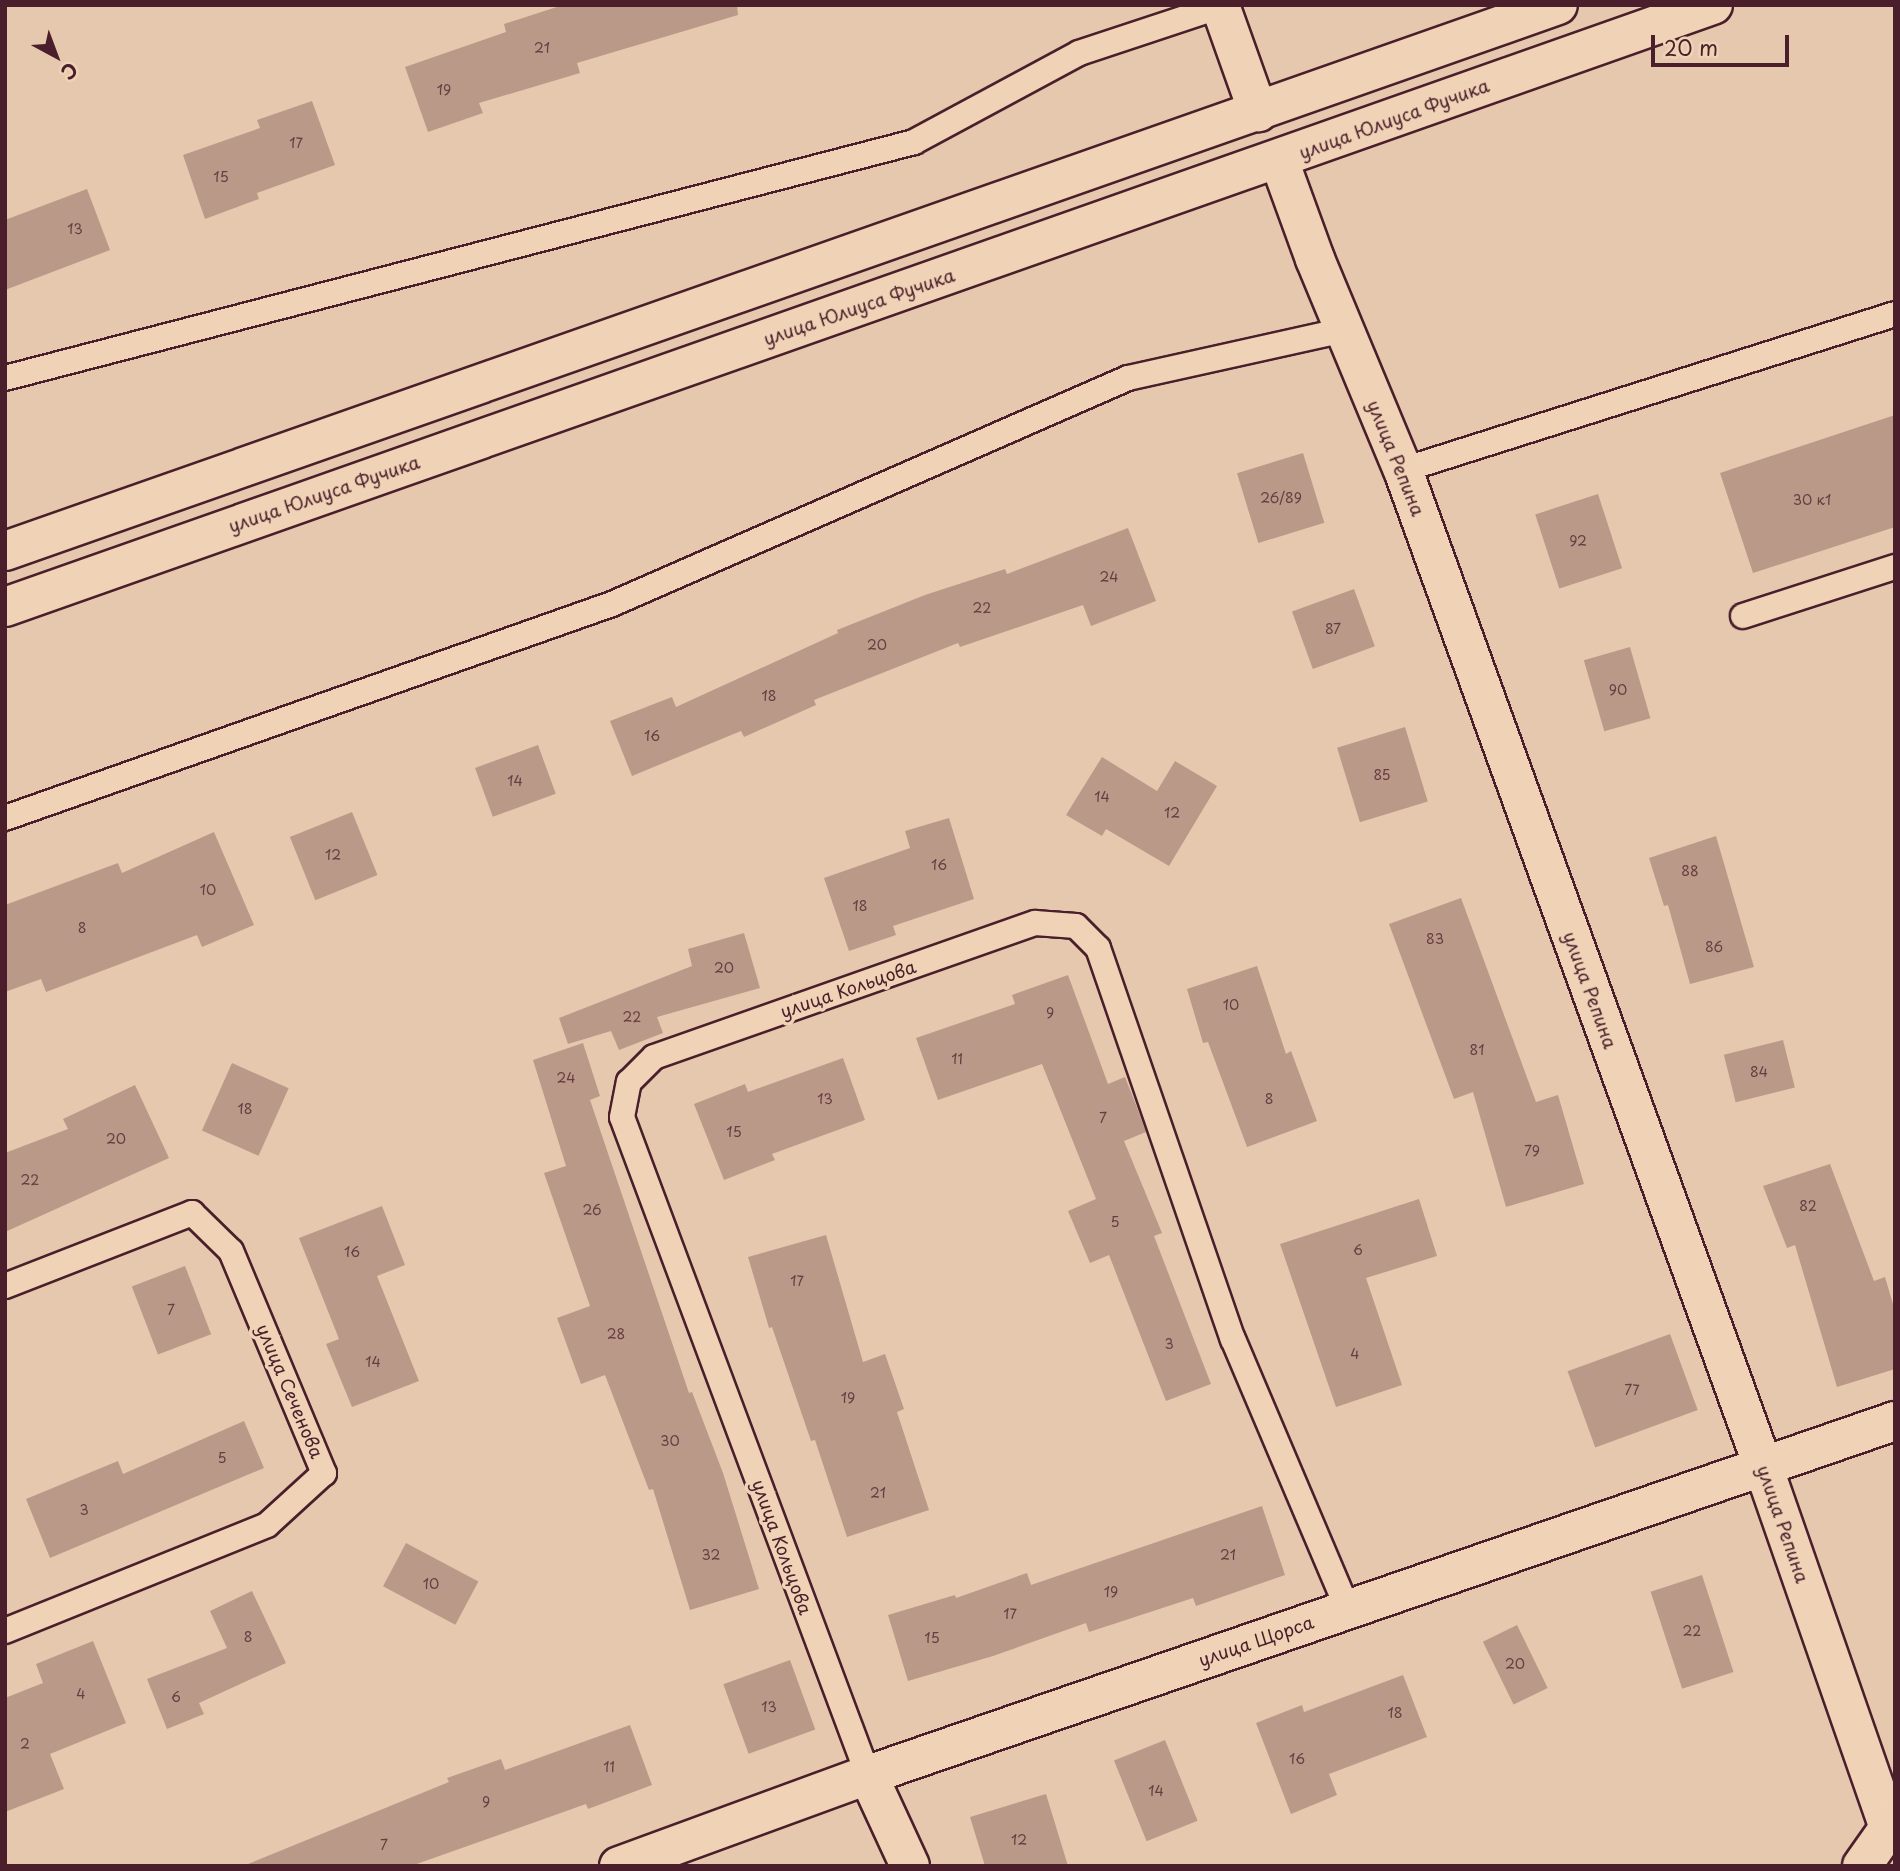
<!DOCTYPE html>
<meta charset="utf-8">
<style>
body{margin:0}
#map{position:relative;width:1900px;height:1871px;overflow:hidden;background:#e6c8ae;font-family:"Playpen Sans",sans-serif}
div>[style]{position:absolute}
.building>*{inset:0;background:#bb9989;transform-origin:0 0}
.roads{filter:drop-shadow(2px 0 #4a1f2b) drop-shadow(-2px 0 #4a1f2b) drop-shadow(0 2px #4a1f2b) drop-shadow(0 -2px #4a1f2b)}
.lane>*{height:24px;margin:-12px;padding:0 12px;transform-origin:12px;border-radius:12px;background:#f0d3b6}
.street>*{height:38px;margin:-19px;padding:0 19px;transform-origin:19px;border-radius:19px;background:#f0d3b6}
.primary>*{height:38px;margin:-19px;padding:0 19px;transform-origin:19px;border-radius:19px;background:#f0d3b6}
span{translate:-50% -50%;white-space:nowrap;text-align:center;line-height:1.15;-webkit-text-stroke:7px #f0d3b6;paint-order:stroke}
.number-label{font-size:14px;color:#663e42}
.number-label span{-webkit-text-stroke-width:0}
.street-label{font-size:18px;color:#4a1f2b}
.frame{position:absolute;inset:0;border:7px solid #4a1f2b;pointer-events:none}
.north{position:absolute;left:21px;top:21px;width:70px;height:70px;-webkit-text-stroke:5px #f0d3b6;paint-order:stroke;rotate:139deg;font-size:19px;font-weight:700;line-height:28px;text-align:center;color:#4a1f2b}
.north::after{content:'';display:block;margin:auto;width:24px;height:32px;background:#4a1f2b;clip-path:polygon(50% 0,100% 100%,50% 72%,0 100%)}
.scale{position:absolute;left:1651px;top:35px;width:138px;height:32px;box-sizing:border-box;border:4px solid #4a1f2b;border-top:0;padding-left:9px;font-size:21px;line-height:24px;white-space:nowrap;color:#4a1f2b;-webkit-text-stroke:5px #f0d3b6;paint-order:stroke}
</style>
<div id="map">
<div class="building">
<i style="clip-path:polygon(563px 5px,737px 5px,738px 15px,577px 63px,580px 73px,479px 103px,483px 113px,428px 132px,405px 67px,506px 32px,504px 24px)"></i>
<i style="clip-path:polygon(312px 101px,335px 165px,257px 193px,259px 199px,205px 219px,183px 155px,260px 128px,257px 120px)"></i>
<i style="clip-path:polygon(87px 189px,110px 250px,5px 290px,5px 220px)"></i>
<i style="clip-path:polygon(1895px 415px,1895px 527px,1753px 573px,1720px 473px)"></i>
<i style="left:1303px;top:453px;width:73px;height:69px;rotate:73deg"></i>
<i style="left:1598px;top:494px;width:78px;height:66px;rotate:72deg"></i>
<i style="clip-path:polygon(1128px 528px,1156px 601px,1091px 626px,1083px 605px,960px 647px,958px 643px,814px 700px,816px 705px,744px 737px,741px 731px,632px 776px,610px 721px,672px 697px,676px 707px,838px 633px,837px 630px,925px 595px,1005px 569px,1007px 574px)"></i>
<i style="left:1354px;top:589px;width:61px;height:66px;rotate:70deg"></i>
<i style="left:1630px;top:647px;width:74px;height:48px;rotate:74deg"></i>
<i style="left:1405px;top:727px;width:78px;height:71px;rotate:73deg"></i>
<i style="left:538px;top:745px;width:52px;height:67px;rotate:70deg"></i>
<i style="clip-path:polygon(1102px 757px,1157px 791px,1175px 761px,1217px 786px,1169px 866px,1106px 829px,1102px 836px,1066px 815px)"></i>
<i style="left:352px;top:812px;width:68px;height:67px;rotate:68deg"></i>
<i style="clip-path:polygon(949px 818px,974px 899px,893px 926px,896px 935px,849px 951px,824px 878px,910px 848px,905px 831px)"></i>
<i style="clip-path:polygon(214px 832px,254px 925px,202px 947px,197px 935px,46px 992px,41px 979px,5px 992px,5px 905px,118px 863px,122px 873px)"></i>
<i style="clip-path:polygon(1716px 836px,1754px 967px,1690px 984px,1668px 905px,1664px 906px,1649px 858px)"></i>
<i style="clip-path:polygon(1461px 898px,1536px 1102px,1558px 1095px,1584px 1184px,1506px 1207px,1473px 1092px,1454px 1099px,1389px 924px)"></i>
<i style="clip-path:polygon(744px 933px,760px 988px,657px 1017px,663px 1033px,619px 1050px,611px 1031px,568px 1044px,559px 1018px,692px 966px,688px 949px)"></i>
<i style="clip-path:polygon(1257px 966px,1286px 1054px,1291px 1051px,1317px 1121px,1247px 1147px,1208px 1042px,1203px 1043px,1187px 989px)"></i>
<i style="clip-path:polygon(1068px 975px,1108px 1084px,1125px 1077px,1136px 1105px,1146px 1132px,1124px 1141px,1162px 1233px,1154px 1236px,1211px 1384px,1166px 1401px,1109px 1255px,1090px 1263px,1068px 1211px,1096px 1199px,1042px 1064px,938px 1100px,916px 1038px,1015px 1004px,1012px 995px)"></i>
<i style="left:1783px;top:1040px;width:49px;height:61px;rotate:76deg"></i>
<i style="clip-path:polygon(583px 1043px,600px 1096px,590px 1100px,689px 1393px,692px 1392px,723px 1473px,759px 1589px,690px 1610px,653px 1489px,649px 1490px,605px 1375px,581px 1384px,557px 1318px,590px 1306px,544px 1173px,566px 1166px,533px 1060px)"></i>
<i style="clip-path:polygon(843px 1058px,865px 1120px,772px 1154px,775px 1160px,724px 1180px,694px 1104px,745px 1084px,748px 1092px)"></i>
<i style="left:232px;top:1063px;width:62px;height:74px;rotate:24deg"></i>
<i style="clip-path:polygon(135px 1085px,169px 1158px,5px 1232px,5px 1153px,68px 1129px,63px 1119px)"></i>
<i style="clip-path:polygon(1830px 1164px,1874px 1281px,1885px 1277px,1895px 1311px,1895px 1369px,1837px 1387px,1795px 1245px,1787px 1248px,1763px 1186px)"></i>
<i style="clip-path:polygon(1419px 1199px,1437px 1256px,1366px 1278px,1402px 1385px,1336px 1407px,1280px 1244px)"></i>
<i style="clip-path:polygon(382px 1206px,405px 1265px,377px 1276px,419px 1381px,352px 1407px,326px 1344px,339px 1339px,299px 1238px)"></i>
<i style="clip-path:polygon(826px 1235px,863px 1362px,885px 1354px,904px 1409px,897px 1412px,929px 1510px,847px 1537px,815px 1440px,811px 1441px,772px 1327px,769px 1328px,748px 1257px)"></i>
<i style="left:185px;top:1266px;width:73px;height:57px;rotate:69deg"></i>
<i style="left:1670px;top:1334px;width:81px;height:109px;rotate:70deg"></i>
<i style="clip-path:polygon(244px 1421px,264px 1468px,50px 1558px,26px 1499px,118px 1461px,123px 1474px)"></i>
<i style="clip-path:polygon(1262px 1506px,1285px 1575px,1196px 1606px,1193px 1598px,1089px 1632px,1086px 1623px,993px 1656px,908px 1681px,888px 1615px,955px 1595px,956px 1598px,1027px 1573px,1031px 1585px)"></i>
<i style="left:406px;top:1543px;width:82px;height:49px;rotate:28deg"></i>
<i style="left:1702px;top:1575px;width:102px;height:54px;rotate:72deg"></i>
<i style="clip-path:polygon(252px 1591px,286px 1663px,199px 1703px,204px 1714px,167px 1729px,147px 1679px,227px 1648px,210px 1611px)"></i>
<i style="left:1517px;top:1625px;width:70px;height:38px;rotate:64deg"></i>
<i style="clip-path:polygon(93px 1641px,126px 1723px,50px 1754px,64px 1789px,5px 1812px,5px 1698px,43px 1683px,36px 1664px)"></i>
<i style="left:790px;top:1660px;width:74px;height:71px;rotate:70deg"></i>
<i style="clip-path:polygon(1403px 1675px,1427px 1737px,1329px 1774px,1337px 1795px,1291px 1814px,1256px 1723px,1302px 1705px,1304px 1712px)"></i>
<i style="clip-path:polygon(630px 1725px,652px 1785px,588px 1809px,586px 1804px,411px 1866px,243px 1866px,449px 1782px,447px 1778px,501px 1759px,505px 1770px)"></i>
<i style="left:1165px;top:1740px;width:87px;height:55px;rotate:68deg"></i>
<i style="clip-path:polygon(1046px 1794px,1068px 1866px,985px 1866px,970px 1817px)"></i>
</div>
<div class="roads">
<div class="lane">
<i style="left:5px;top:378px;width:939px;rotate:-14.55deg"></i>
<i style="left:914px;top:142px;width:187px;rotate:-28.3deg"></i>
<i style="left:1079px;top:53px;width:150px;rotate:-18.3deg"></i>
<i style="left:1403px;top:470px;width:516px;rotate:-17.59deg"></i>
<i style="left:1743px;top:616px;width:160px;rotate:-17.9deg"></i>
<i style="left:5px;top:818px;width:644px;rotate:-19.42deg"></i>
<i style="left:612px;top:604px;width:563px;rotate:-23.65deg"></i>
<i style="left:1128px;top:378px;width:221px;rotate:-12.5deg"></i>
<i style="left:5px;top:1286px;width:201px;rotate:-21.3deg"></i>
<i style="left:192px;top:1213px;width:54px;rotate:44.3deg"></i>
<i style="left:231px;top:1251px;width:241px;rotate:67.3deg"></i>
<i style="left:324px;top:1473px;width:77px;rotate:137.6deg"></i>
<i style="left:267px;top:1525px;width:283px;rotate:158deg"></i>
<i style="left:868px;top:1775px;width:702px;rotate:-110.5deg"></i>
<i style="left:622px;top:1117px;width:36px;rotate:-79deg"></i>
<i style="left:629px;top:1082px;width:35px;rotate:-45deg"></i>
<i style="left:654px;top:1057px;width:404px;rotate:-19.4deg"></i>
<i style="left:1035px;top:923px;width:41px;rotate:4.2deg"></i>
<i style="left:1076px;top:926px;width:31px;rotate:45deg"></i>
<i style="left:1098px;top:948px;width:414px;rotate:71deg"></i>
<i style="left:1233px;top:1339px;width:294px;rotate:67deg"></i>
</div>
<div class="street">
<i style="left:1220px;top:5px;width:114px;rotate:70.4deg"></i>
<i style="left:1279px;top:160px;width:105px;rotate:70deg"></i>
<i style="left:1315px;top:259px;width:229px;rotate:67.4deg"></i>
<i style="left:1403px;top:470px;width:1062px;rotate:70.13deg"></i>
<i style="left:1764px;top:1469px;width:378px;rotate:70.8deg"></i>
<i style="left:868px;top:1775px;width:100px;rotate:65.2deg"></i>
<i style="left:619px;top:1866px;width:265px;rotate:-20.1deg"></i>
<i style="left:868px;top:1775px;width:1086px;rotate:-19.02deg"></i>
<i style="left:1862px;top:1866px;width:57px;rotate:-54.9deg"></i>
</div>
<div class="primary">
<i style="left:5px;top:551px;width:1646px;rotate:-19.37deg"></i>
<i style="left:5px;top:607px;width:1811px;rotate:-19.42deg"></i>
</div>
</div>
<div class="number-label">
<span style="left:542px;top:48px">21</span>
<span style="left:444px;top:90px">19</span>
<span style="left:296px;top:143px">17</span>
<span style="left:221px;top:177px">15</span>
<span style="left:75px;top:229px">13</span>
<span style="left:1281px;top:498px">26/89</span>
<span style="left:1812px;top:500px">30 к1</span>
<span style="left:1578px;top:541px">92</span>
<span style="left:1109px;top:577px">24</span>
<span style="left:982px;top:608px">22</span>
<span style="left:1333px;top:629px">87</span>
<span style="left:877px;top:645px">20</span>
<span style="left:1618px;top:690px">90</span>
<span style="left:769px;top:696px">18</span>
<span style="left:652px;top:736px">16</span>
<span style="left:1382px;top:775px">85</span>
<span style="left:515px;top:781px">14</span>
<span style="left:1102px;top:797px">14</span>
<span style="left:1172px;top:813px">12</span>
<span style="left:333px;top:855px">12</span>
<span style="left:939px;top:865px">16</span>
<span style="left:1690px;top:871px">88</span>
<span style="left:208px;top:890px">10</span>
<span style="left:860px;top:906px">18</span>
<span style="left:82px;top:928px">8</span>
<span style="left:1435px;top:939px">83</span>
<span style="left:1714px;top:947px">86</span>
<span style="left:724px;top:968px">20</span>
<span style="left:1231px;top:1005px">10</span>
<span style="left:1050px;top:1013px">9</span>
<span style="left:632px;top:1017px">22</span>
<span style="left:1477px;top:1050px">81</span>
<span style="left:957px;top:1059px">11</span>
<span style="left:1759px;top:1072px">84</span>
<span style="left:566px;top:1078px">24</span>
<span style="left:825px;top:1099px">13</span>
<span style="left:1269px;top:1099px">8</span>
<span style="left:245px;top:1109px">18</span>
<span style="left:1103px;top:1118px">7</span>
<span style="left:734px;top:1132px">15</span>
<span style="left:116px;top:1139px">20</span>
<span style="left:1532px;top:1151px">79</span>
<span style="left:30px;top:1180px">22</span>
<span style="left:1808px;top:1206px">82</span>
<span style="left:592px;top:1210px">26</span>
<span style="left:1115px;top:1222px">5</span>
<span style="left:1358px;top:1250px">6</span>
<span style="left:352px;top:1252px">16</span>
<span style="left:797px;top:1281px">17</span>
<span style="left:171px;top:1310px">7</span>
<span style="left:616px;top:1334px">28</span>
<span style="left:1169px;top:1344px">3</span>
<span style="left:1355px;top:1354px">4</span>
<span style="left:373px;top:1362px">14</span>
<span style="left:1632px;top:1390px">77</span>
<span style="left:848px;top:1398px">19</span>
<span style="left:670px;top:1441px">30</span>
<span style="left:222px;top:1458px">5</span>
<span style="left:878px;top:1493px">21</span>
<span style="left:84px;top:1510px">3</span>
<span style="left:711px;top:1555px">32</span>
<span style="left:1228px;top:1555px">21</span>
<span style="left:431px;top:1584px">10</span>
<span style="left:1111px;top:1592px">19</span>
<span style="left:1010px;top:1614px">17</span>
<span style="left:1692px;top:1631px">22</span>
<span style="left:248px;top:1637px">8</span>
<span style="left:932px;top:1638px">15</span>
<span style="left:1515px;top:1664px">20</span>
<span style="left:81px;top:1694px">4</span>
<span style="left:176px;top:1697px">6</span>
<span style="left:769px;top:1707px">13</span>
<span style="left:1395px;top:1713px">18</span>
<span style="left:25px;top:1744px">2</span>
<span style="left:1297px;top:1759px">16</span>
<span style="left:609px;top:1767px">11</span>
<span style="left:1156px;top:1791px">14</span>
<span style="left:486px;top:1802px">9</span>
<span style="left:1019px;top:1840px">12</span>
<span style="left:384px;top:1845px">7</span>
</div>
<div class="street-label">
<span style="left:1394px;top:119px;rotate:-20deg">улица Юлиуса Фучика</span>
<span style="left:859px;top:307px;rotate:-19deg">улица Юлиуса Фучика</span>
<span style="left:1396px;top:458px;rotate:68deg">улица Репина</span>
<span style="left:324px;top:494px;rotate:-19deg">улица Юлиуса Фучика</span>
<span style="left:848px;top:989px;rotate:-19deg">улица Кольцова</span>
<span style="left:1590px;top:990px;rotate:70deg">улица Репина</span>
<span style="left:290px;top:1391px;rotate:67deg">улица Сеченова</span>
<span style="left:1783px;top:1524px;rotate:71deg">улица Репина</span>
<span style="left:782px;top:1547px;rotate:70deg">улица Кольцова</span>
<span style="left:1256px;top:1641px;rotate:-19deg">улица Щорса</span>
</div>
<div class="frame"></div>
<div class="north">С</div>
<div class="scale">20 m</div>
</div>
